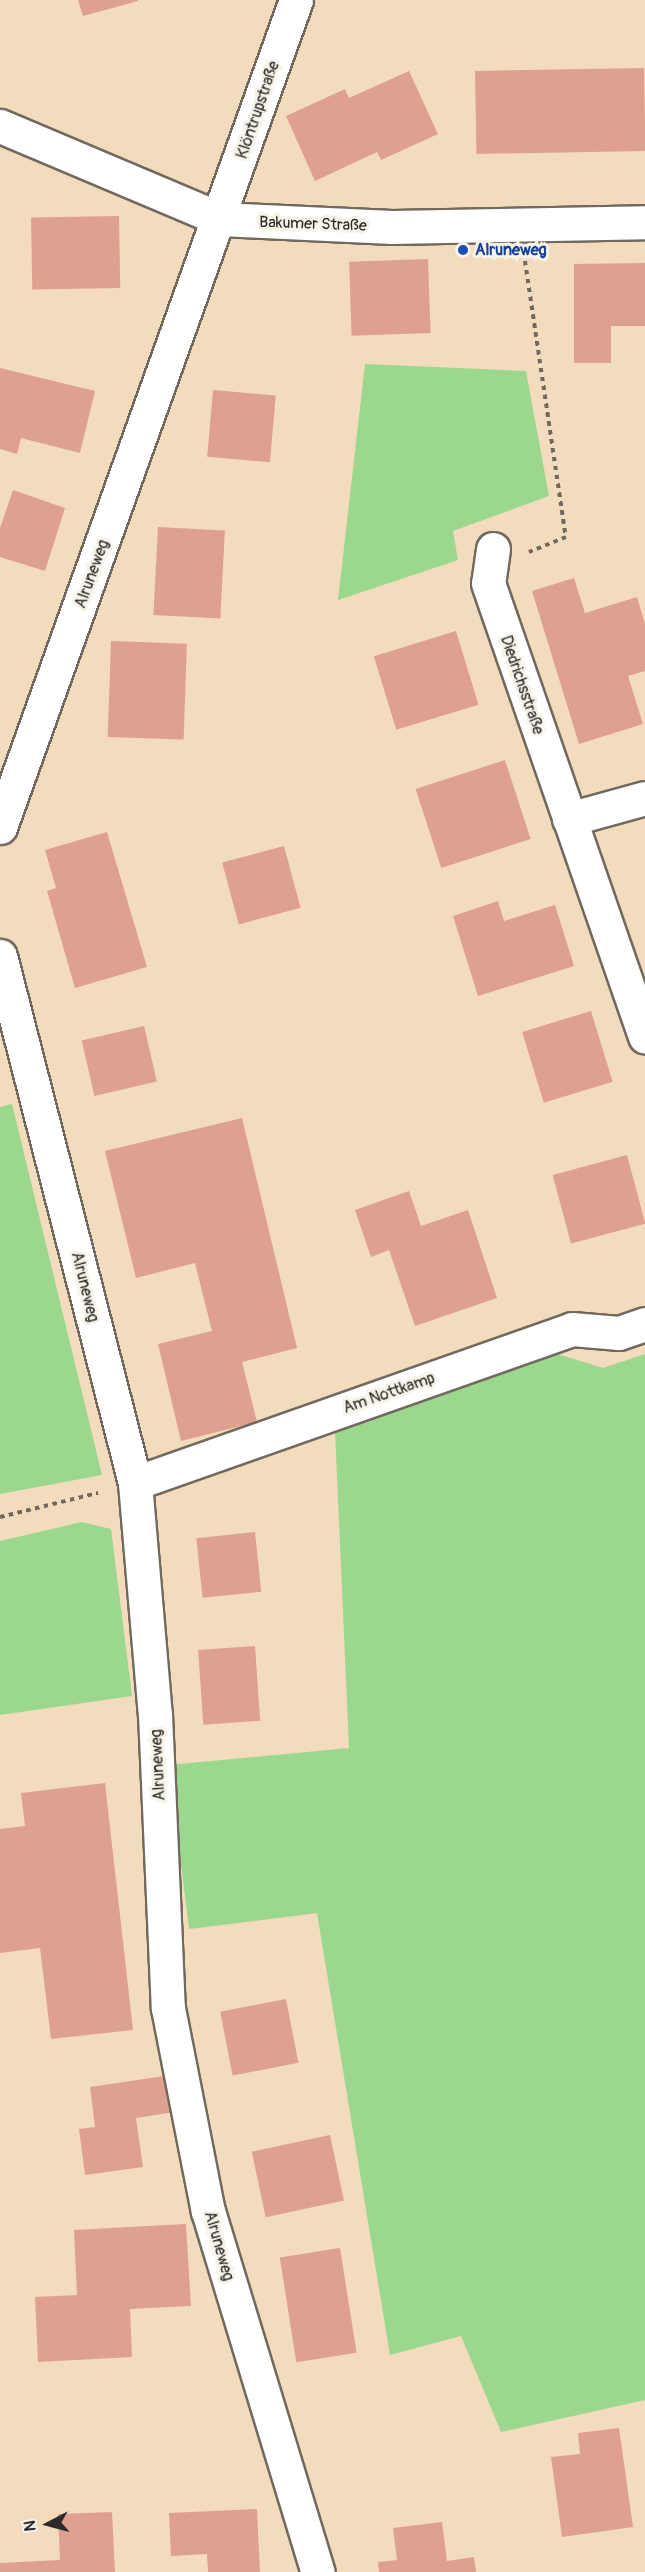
<!DOCTYPE html>
<meta charset="utf-8">
<style>
body{margin:0}
#map{position:relative;width:645px;height:2572px;overflow:hidden;background:#f3dbbd;font-family:Pangolin,sans-serif}
div>[style]{position:absolute}
.green>*{inset:0;background:#9bd88d}
.building>*{inset:0;background:#dfa18f;transform-origin:0 0}
.path>*{height:4px;margin-top:-2px;transform-origin:0;background:repeating-linear-gradient(90deg,#71695e 0 4.5px,transparent 0 9px)}
.roads{filter:drop-shadow(2px 0 #71695e) drop-shadow(-2px 0 #71695e) drop-shadow(0 2px #71695e) drop-shadow(0 -2px #71695e)}
.minor>*{height:33px;margin:-16.5px;padding:0 16.5px;transform-origin:16.5px;border-radius:16.5px;background:#fff}
.dots>*{width:16px;height:16px;translate:-50% -50%;box-sizing:border-box;border:3px solid #f7f3e8;border-radius:50%}
span{translate:-50% -50%;white-space:nowrap;text-align:center;line-height:1.15;-webkit-text-stroke:6px #f7f3e8;paint-order:stroke}
.street-label{font-size:16px;color:#2b2b2b}
.transit-label{font-size:16px;color:#164399;font-weight:700}
.left{translate:0 -50%;text-align:left}
.north{position:absolute;left:18px;top:2494px;width:60px;height:60px;-webkit-text-stroke:4px #f7f3e8;paint-order:stroke;rotate:264deg;font-size:16px;font-weight:700;line-height:24px;text-align:center;color:#2b2b2b}
.north::after{content:'';display:block;margin:auto;width:21px;height:27px;background:#2b2b2b;clip-path:polygon(50% 0,100% 100%,50% 72%,0 100%)}
</style>
<div id="map">
<div class="green">
<i style="clip-path:polygon(365px 364px,526px 371px,549px 496px,453px 531px,458px 560px,338px 600px)"></i>
<i style="clip-path:polygon(12px 1104px,102px 1475px,0 1494px,0 1107px)"></i>
<i style="clip-path:polygon(551px 1352px,603px 1368px,645px 1354px,645px 2400px,501px 2432px,461px 2336px,390px 2355px,317px 1913px,189px 1929px,169px 1765px,349px 1748px,335px 1431px)"></i>
<i style="clip-path:polygon(82px 1522px,111px 1529px,132px 1696px,0 1715px,0 1541px)"></i>
</div>
<div class="building">
<i style="clip-path:polygon(78px 0,138px 0,138px 1px,83px 16px)"></i>
<i style="left:644px;top:68px;width:83px;height:169px;rotate:89deg"></i>
<i style="clip-path:polygon(409px 71px,438px 134px,381px 160px,377px 152px,315px 181px,286px 116px,345px 89px,349px 98px)"></i>
<i style="left:119px;top:216px;width:72px;height:88px;rotate:89deg"></i>
<i style="left:428px;top:259px;width:74px;height:79px;rotate:88deg"></i>
<i style="clip-path:polygon(645px 263px,645px 326px,611px 326px,611px 363px,574px 363px,574px 264px)"></i>
<i style="clip-path:polygon(0 368px,95px 391px,80px 453px,21px 438px,17px 454px,0 449px)"></i>
<i style="left:213px;top:390px;width:63px;height:67px;rotate:5deg"></i>
<i style="clip-path:polygon(13px 490px,65px 508px,45px 571px,0 557px,0 528px)"></i>
<i style="left:158px;top:527px;width:67px;height:88px;rotate:3deg"></i>
<i style="clip-path:polygon(574px 578px,585px 613px,637px 597px,645px 624px,645px 671px,628px 676px,643px 724px,579px 744px,532px 591px)"></i>
<i style="left:456px;top:631px;width:77px;height:86px;rotate:73deg"></i>
<i style="left:111px;top:641px;width:76px;height:96px;rotate:2deg"></i>
<i style="left:505px;top:760px;width:83px;height:94px;rotate:72deg"></i>
<i style="clip-path:polygon(107px 832px,147px 967px,75px 988px,47px 891px,56px 888px,45px 850px)"></i>
<i style="left:284px;top:846px;width:64px;height:64px;rotate:75deg"></i>
<i style="clip-path:polygon(498px 901px,504px 921px,555px 905px,574px 966px,478px 996px,453px 916px)"></i>
<i style="left:591px;top:1011px;width:74px;height:72px;rotate:73deg"></i>
<i style="left:144px;top:1026px;width:57px;height:64px;rotate:77deg"></i>
<i style="clip-path:polygon(242px 1118px,297px 1348px,242px 1362px,257px 1422px,181px 1441px,158px 1344px,212px 1331px,195px 1263px,136px 1278px,105px 1151px)"></i>
<i style="left:627px;top:1155px;width:71px;height:77px;rotate:75deg"></i>
<i style="clip-path:polygon(409px 1191px,421px 1226px,468px 1210px,497px 1298px,415px 1326px,389px 1250px,371px 1257px,355px 1210px)"></i>
<i style="left:255px;top:1532px;width:60px;height:59px;rotate:84deg"></i>
<i style="left:255px;top:1646px;width:75px;height:57px;rotate:86deg"></i>
<i style="clip-path:polygon(105px 1783px,133px 2030px,51px 2039px,40px 1948px,0 1953px,0 1829px,25px 1826px,21px 1793px)"></i>
<i style="left:286px;top:1999px;width:65px;height:67px;rotate:79deg"></i>
<i style="clip-path:polygon(171px 2075px,175px 2112px,136px 2118px,143px 2167px,85px 2175px,79px 2129px,95px 2127px,90px 2087px)"></i>
<i style="left:330px;top:2135px;width:67px;height:80px;rotate:78deg"></i>
<i style="clip-path:polygon(186px 2224px,191px 2306px,130px 2309px,132px 2357px,38px 2362px,35px 2297px,77px 2295px,74px 2230px)"></i>
<i style="left:340px;top:2248px;width:106px;height:61px;rotate:81deg"></i>
<i style="clip-path:polygon(619px 2428px,633px 2527px,562px 2537px,551px 2457px,580px 2454px,578px 2433px)"></i>
<i style="clip-path:polygon(257px 2509px,260px 2572px,208px 2572px,207px 2554px,171px 2556px,169px 2513px)"></i>
<i style="clip-path:polygon(112px 2512px,115px 2572px,0 2572px,0 2563px,60px 2560px,58px 2514px)"></i>
<i style="clip-path:polygon(442px 2522px,447px 2561px,474px 2557px,476px 2572px,379px 2572px,378px 2562px,397px 2560px,393px 2528px)"></i>
</div>
<div class="path">
<i style="left:525px;top:261px;width:279px;rotate:81.6deg"></i>
<i style="left:566px;top:537px;width:40px;rotate:158deg"></i>
<i style="left:0;top:1517px;width:101px;rotate:-13.8deg"></i>
</div>
<div class="roads">
<div class="minor">
<i style="left:0;top:126px;width:239px;rotate:22.9deg"></i>
<i style="left:220px;top:219px;width:172px;rotate:2.7deg"></i>
<i style="left:392px;top:227px;width:253px;rotate:-1.1deg"></i>
<i style="left:493px;top:549px;width:34px;rotate:98deg"></i>
<i style="left:488px;top:583px;width:480px;rotate:70.9deg"></i>
<i style="left:569px;top:819px;width:79px;rotate:-15.4deg"></i>
<i style="left:0;top:827px;width:878px;rotate:-70.31deg"></i>
<i style="left:0;top:956px;width:544px;rotate:75.63deg"></i>
<i style="left:135px;top:1483px;width:232px;rotate:85.1deg"></i>
<i style="left:155px;top:1714px;width:294px;rotate:87.5deg"></i>
<i style="left:168px;top:2008px;width:207px;rotate:78.9deg"></i>
<i style="left:208px;top:2211px;width:377px;rotate:73.1deg"></i>
<i style="left:135px;top:1483px;width:463px;rotate:-19.4deg"></i>
<i style="left:572px;top:1329px;width:47px;rotate:4.9deg"></i>
<i style="left:619px;top:1333px;width:28px;rotate:-19deg"></i>
</div>
</div>
<div class="dots">
<i style="left:463px;top:250px;background:#1a4fb4"></i>
</div>
<div class="street-label">
<span style="left:258px;top:110px;rotate:-71deg">Klöntrupstraße</span>
<span style="left:313px;top:224px;rotate:2deg">Bakumer Straße</span>
<span style="left:92px;top:574px;rotate:-70deg">Alruneweg</span>
<span style="left:522px;top:685px;rotate:71deg">Diedrichsstraße</span>
<span style="left:85px;top:1287px;rotate:76deg">Alruneweg</span>
<span style="left:389px;top:1393px;rotate:-19deg">Am Nottkamp</span>
<span style="left:158px;top:1765px;rotate:-93deg">Alruneweg</span>
<span style="left:219px;top:2246px;rotate:74deg">Alruneweg</span>
</div>
<div class="transit-label">
<span class="left" style="left:475px;top:250px">Alruneweg</span>
</div>
<div class="north">N</div>
</div>
